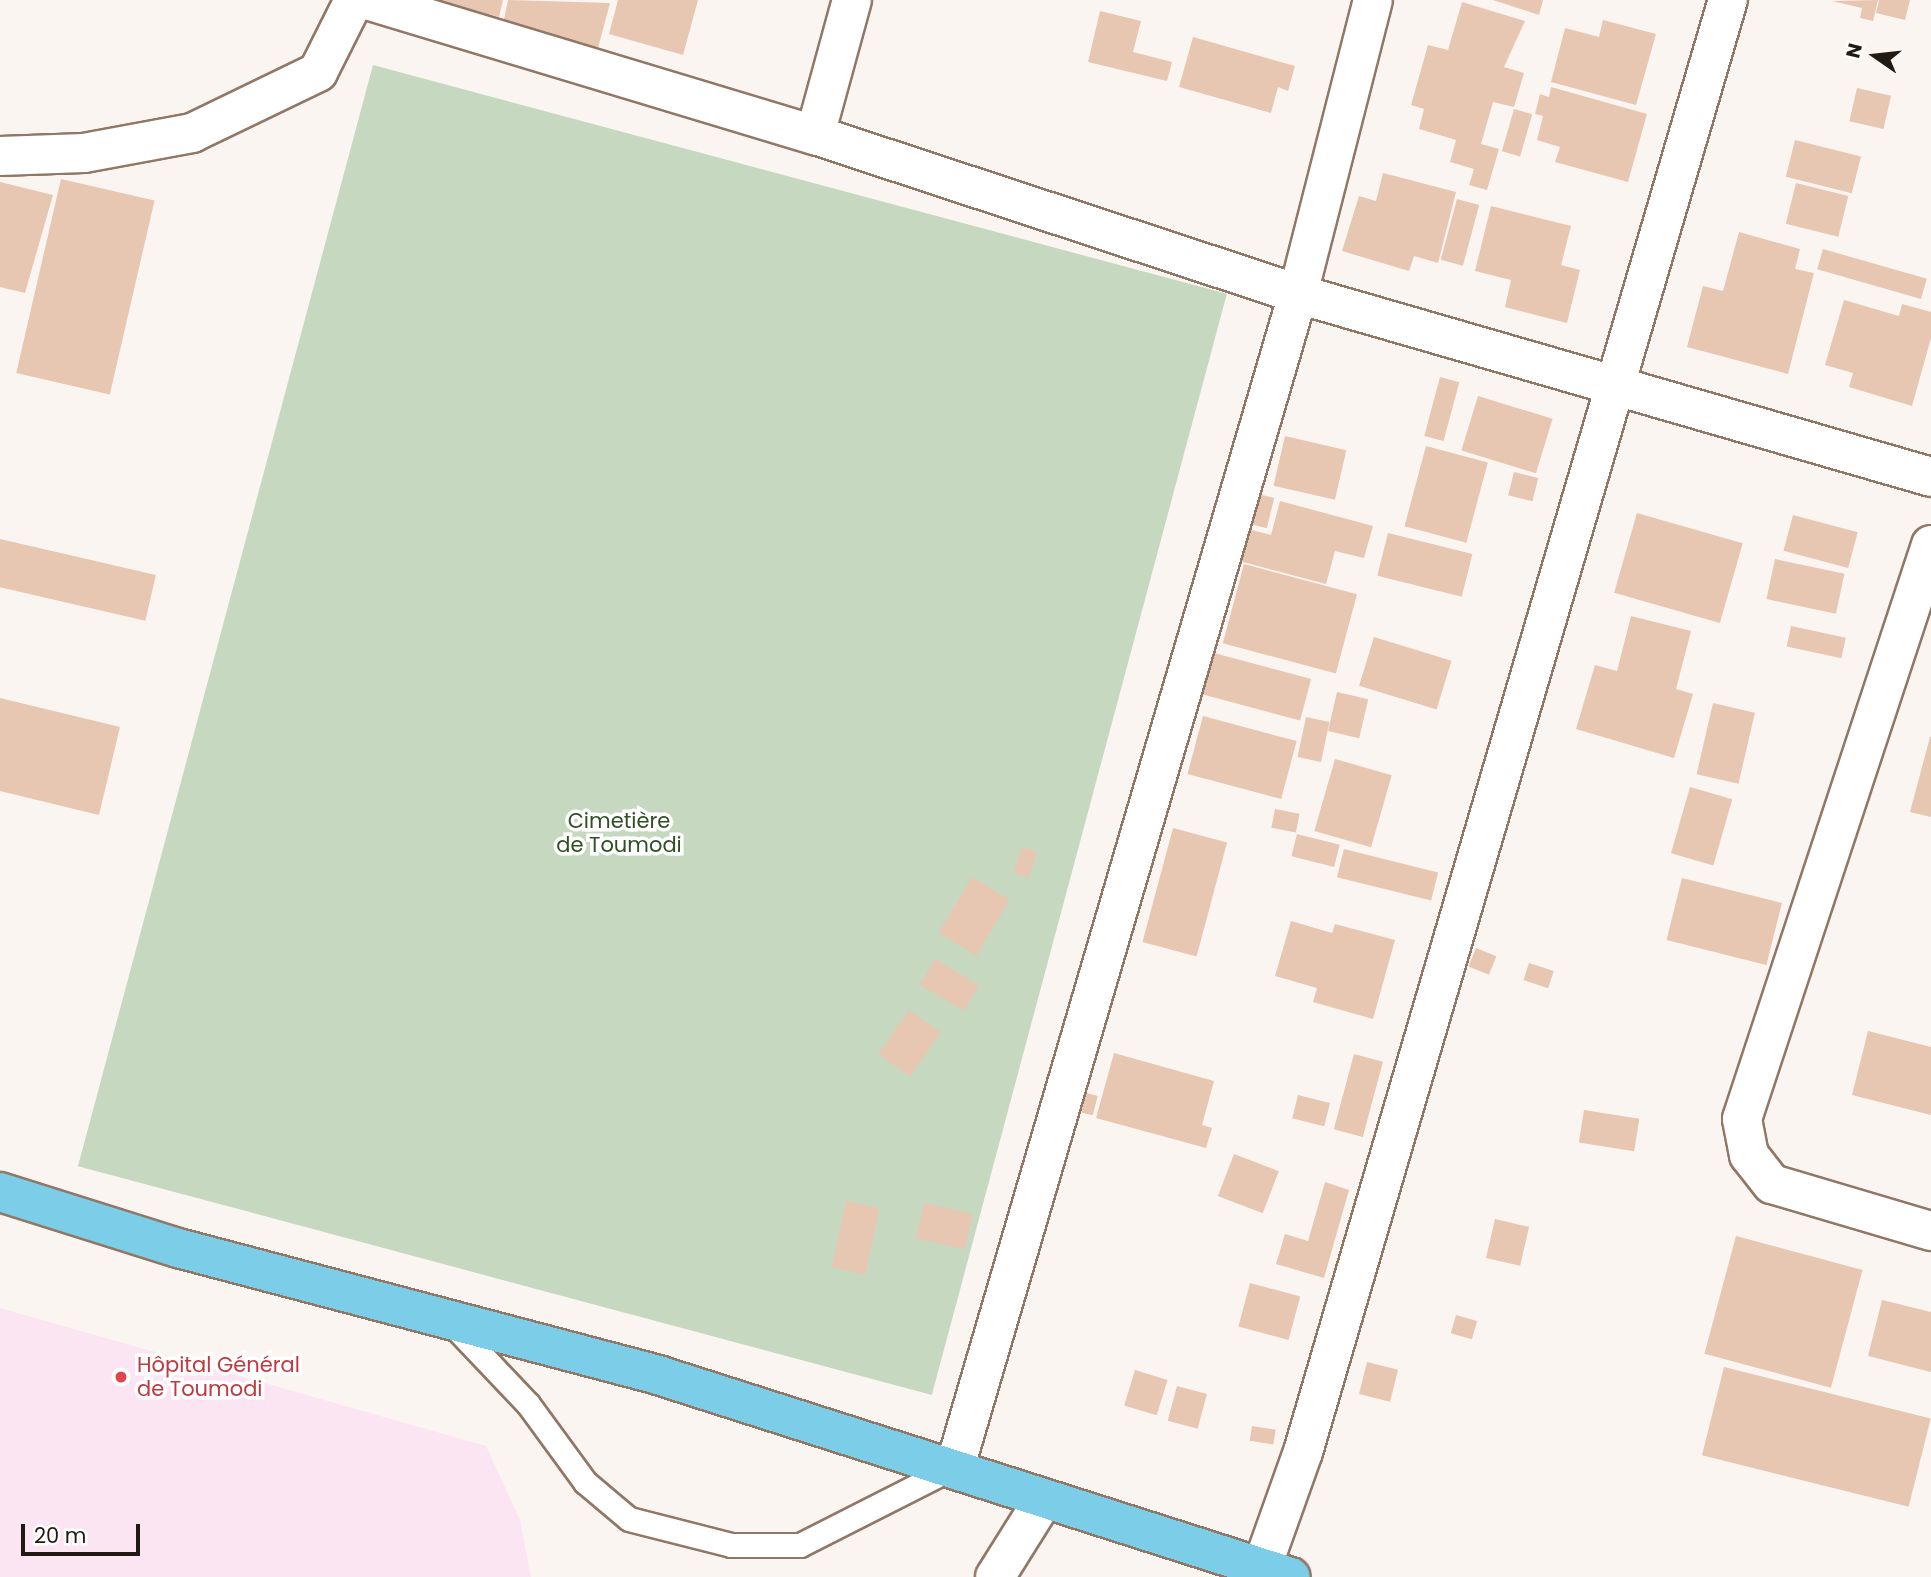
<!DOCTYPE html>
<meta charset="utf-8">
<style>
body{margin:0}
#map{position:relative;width:1931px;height:1577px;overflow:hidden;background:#fbf5f1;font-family:Poppins,sans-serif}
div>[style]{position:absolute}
.medical>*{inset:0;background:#fbe5f2}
.green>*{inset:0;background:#c6d9c0;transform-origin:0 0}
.building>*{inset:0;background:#e7c6b2;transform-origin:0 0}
.roads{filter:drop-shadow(2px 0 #917766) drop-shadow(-2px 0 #917766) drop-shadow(0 2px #917766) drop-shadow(0 -2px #917766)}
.service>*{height:23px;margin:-11.5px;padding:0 11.5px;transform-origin:11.5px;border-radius:11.5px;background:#fff}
.minor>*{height:38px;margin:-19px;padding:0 19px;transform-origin:19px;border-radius:19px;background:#fff}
.primary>*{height:38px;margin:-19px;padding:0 19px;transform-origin:19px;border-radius:19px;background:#7ccde8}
.dots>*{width:19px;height:19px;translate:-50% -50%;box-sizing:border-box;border:4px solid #fff;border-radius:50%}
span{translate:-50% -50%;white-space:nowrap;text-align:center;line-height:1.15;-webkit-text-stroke:7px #fff;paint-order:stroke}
.park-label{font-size:21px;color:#304f25}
.health-label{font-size:21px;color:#be3a42}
.left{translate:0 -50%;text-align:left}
.north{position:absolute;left:1840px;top:21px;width:70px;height:70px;-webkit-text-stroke:5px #fff;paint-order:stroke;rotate:284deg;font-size:19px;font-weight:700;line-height:28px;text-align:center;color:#231913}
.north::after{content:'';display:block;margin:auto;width:24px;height:32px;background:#231913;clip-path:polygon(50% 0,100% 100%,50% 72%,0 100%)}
.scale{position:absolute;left:21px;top:1524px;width:119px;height:32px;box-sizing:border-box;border:4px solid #231913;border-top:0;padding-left:9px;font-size:21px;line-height:24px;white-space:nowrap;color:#231913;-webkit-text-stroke:5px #fff;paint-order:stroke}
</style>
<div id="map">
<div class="medical">
<i style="clip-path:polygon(0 1308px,486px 1446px,520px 1520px,531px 1577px,0 1577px)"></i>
</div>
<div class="green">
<i style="left:373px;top:65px;width:884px;height:1140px;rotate:15deg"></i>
</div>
<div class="building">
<i style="clip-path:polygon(431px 0,503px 0,499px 17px)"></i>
<i style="clip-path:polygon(508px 0,610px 3px,598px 48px,503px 24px)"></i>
<i style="clip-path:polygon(618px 0,698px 0,683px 55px,609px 34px)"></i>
<i style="clip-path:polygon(1493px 0,1543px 0,1539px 15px)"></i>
<i style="clip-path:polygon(1878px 0,1873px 21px,1860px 18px,1862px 8px,1832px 1px)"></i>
<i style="clip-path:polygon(1879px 0,1910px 0,1905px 20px,1876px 13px)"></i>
<i style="clip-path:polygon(1462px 2px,1525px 21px,1504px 67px,1524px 73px,1514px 107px,1493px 102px,1481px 144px,1499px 149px,1487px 190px,1469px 185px,1474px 169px,1450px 162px,1456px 140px,1419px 129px,1424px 109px,1411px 105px,1428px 45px,1448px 50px)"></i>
<i style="clip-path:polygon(1100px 11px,1141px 21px,1133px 52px,1172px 62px,1167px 81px,1088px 62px)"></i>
<i style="clip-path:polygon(1603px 20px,1656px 34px,1636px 105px,1551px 82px,1565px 28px,1599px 37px)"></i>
<i style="clip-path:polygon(1193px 37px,1295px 66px,1288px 91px,1278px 87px,1271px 113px,1179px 87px)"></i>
<i style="clip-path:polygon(1551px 87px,1647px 114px,1628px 182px,1555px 162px,1560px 147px,1537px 140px,1543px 116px,1535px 114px,1540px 94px,1549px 97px)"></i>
<i style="left:1857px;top:88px;width:35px;height:34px;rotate:13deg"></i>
<i style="left:1514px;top:109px;width:19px;height:44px;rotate:16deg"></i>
<i style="left:1795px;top:140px;width:68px;height:38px;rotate:14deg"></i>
<i style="clip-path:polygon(1383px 173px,1456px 192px,1438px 263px,1414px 256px,1409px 271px,1342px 251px,1359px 196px,1376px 201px)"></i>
<i style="left:61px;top:179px;width:96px;height:199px;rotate:13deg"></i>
<i style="clip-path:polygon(0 182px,53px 195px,25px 293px,0 287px)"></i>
<i style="left:1796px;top:183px;width:54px;height:42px;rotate:14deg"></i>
<i style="left:1457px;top:199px;width:23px;height:63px;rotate:15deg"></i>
<i style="clip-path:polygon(1491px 206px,1571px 226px,1561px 265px,1580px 270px,1567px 323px,1505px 307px,1511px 280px,1475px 271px)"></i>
<i style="clip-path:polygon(1739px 232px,1800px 249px,1795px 269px,1814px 273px,1788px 374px,1687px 347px,1703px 286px,1723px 291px)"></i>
<i style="left:1823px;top:249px;width:108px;height:21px;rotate:16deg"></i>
<i style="clip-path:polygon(1844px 300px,1899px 316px,1902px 304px,1931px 312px,1931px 338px,1912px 406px,1849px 387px,1853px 373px,1825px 365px)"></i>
<i style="left:1440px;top:377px;width:20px;height:61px;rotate:15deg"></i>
<i style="left:1478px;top:396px;width:78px;height:57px;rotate:17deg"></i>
<i style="left:1285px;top:436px;width:63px;height:51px;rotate:13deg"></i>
<i style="left:1426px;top:446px;width:64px;height:83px;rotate:15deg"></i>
<i style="left:1514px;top:472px;width:25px;height:24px;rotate:14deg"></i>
<i style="left:1250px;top:492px;width:25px;height:31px;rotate:14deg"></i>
<i style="clip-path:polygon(1280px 501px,1373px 526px,1364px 558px,1335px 551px,1326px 584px,1228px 558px,1236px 526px,1271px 535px)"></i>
<i style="left:1637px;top:513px;width:110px;height:83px;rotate:16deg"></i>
<i style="left:1793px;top:515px;width:67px;height:37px;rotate:15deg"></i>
<i style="left:1388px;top:533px;width:87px;height:44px;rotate:14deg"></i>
<i style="left:0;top:539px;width:160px;height:47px;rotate:13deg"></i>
<i style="left:1775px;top:559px;width:71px;height:41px;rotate:12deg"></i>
<i style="left:1244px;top:564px;width:117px;height:82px;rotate:15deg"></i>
<i style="clip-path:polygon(1631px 616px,1691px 631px,1676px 689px,1693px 694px,1674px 758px,1576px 729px,1595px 665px,1617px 671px)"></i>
<i style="left:1791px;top:626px;width:56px;height:21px;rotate:12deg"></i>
<i style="left:1374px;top:637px;width:81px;height:51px;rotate:17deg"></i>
<i style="left:1203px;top:650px;width:112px;height:43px;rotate:15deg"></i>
<i style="left:1337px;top:692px;width:32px;height:40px;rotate:13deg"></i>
<i style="clip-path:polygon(0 698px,120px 727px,99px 815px,0 791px)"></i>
<i style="left:1713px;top:703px;width:43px;height:73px;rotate:13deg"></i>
<i style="left:1203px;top:716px;width:97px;height:60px;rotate:15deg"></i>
<i style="left:1306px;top:717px;width:24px;height:41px;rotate:12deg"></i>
<i style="clip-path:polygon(1930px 737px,1931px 737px,1931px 817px,1910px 812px)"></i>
<i style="left:1335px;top:759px;width:59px;height:75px;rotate:16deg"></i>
<i style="left:1690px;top:787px;width:44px;height:69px;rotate:16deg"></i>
<i style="left:1275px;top:809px;width:25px;height:19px;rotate:11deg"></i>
<i style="left:1173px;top:828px;width:56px;height:118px;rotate:15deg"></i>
<i style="left:1297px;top:834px;width:44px;height:23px;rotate:14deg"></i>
<i style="left:1022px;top:847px;width:16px;height:27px;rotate:18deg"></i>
<i style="left:1344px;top:849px;width:97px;height:29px;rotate:14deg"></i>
<i style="left:972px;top:877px;width:44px;height:65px;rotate:31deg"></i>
<i style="left:1682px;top:878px;width:103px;height:64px;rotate:14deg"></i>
<i style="clip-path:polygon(1291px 921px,1332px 933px,1335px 924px,1395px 940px,1373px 1019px,1313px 1002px,1317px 988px,1275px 976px)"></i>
<i style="left:1476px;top:948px;width:22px;height:20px;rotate:22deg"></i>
<i style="left:935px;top:959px;width:51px;height:30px;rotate:31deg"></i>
<i style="left:1529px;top:963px;width:26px;height:18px;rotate:18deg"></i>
<i style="left:909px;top:1010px;width:39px;height:54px;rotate:35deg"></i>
<i style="clip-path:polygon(1868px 1031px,1931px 1047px,1931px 1115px,1852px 1095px)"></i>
<i style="clip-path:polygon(1114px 1053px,1214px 1081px,1202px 1125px,1212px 1128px,1206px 1148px,1096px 1118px)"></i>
<i style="left:1354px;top:1054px;width:30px;height:78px;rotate:15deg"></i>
<i style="left:1086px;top:1093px;width:12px;height:20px;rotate:14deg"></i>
<i style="left:1298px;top:1095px;width:33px;height:24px;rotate:14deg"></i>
<i style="left:1584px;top:1110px;width:56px;height:33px;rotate:9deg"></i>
<i style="left:1234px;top:1154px;width:48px;height:45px;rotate:21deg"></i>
<i style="clip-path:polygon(1325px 1182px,1349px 1190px,1324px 1278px,1276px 1264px,1285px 1234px,1308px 1241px)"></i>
<i style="left:846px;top:1201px;width:34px;height:68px;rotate:12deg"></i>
<i style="left:924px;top:1203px;width:50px;height:36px;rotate:13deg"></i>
<i style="left:1495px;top:1219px;width:35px;height:40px;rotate:13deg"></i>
<i style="left:1736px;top:1236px;width:131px;height:122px;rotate:15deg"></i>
<i style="left:1250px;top:1283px;width:52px;height:45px;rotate:15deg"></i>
<i style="clip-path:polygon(1882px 1300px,1931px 1312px,1931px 1372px,1868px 1356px)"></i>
<i style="left:1456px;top:1315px;width:22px;height:19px;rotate:16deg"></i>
<i style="left:1367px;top:1362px;width:32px;height:33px;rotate:14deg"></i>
<i style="left:1724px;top:1367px;width:213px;height:91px;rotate:14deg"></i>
<i style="left:1135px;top:1370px;width:34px;height:37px;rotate:17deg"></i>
<i style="left:1177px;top:1386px;width:31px;height:36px;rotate:15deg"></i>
<i style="left:1252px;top:1426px;width:24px;height:15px;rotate:9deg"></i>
</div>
<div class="roads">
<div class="service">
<i style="left:453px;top:1325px;width:109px;rotate:46.5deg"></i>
<i style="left:528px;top:1404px;width:97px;rotate:53.8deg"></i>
<i style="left:585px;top:1482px;width:57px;rotate:40.1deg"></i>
<i style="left:629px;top:1519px;width:105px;rotate:14.3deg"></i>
<i style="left:731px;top:1545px;width:69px"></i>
<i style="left:800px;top:1545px;width:173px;rotate:-26.9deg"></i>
</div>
<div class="minor">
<i style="left:367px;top:0;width:468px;rotate:16.8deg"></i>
<i style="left:815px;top:135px;width:508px;rotate:18.22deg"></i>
<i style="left:1298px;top:294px;width:659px;rotate:16.12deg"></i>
<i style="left:815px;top:135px;width:140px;rotate:-74.7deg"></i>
<i style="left:0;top:156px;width:84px;rotate:-2deg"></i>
<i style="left:84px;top:153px;width:110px;rotate:-10.5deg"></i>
<i style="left:192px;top:133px;width:140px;rotate:-25.8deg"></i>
<i style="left:318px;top:72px;width:80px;rotate:-63.4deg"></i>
<i style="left:1931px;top:545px;width:604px;rotate:108.23deg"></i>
<i style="left:1742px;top:1119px;width:37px;rotate:79deg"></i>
<i style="left:1749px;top:1155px;width:37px;rotate:52deg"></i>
<i style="left:1772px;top:1184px;width:166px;rotate:16.5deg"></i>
<i style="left:955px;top:1467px;width:1222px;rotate:-73.7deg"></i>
<i style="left:1298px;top:294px;width:303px;rotate:-75.7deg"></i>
<i style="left:1262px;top:1567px;width:122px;rotate:-70.4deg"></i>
<i style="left:1303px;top:1452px;width:1513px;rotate:-73.69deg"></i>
<i style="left:995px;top:1577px;width:89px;rotate:-57.9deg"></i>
</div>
<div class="primary">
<i style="left:0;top:1192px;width:187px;rotate:17.5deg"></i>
<i style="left:178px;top:1248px;width:497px;rotate:14.8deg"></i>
<i style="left:658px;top:1375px;width:664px;rotate:17.7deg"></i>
</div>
</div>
<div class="dots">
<i style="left:121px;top:1377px;background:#e0444e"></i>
</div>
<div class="park-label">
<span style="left:619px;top:833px">Cimetière<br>de Toumodi</span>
</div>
<div class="health-label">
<span class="left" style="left:137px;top:1377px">Hôpital Général<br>de Toumodi</span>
</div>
<div class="north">N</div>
<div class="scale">20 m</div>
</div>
